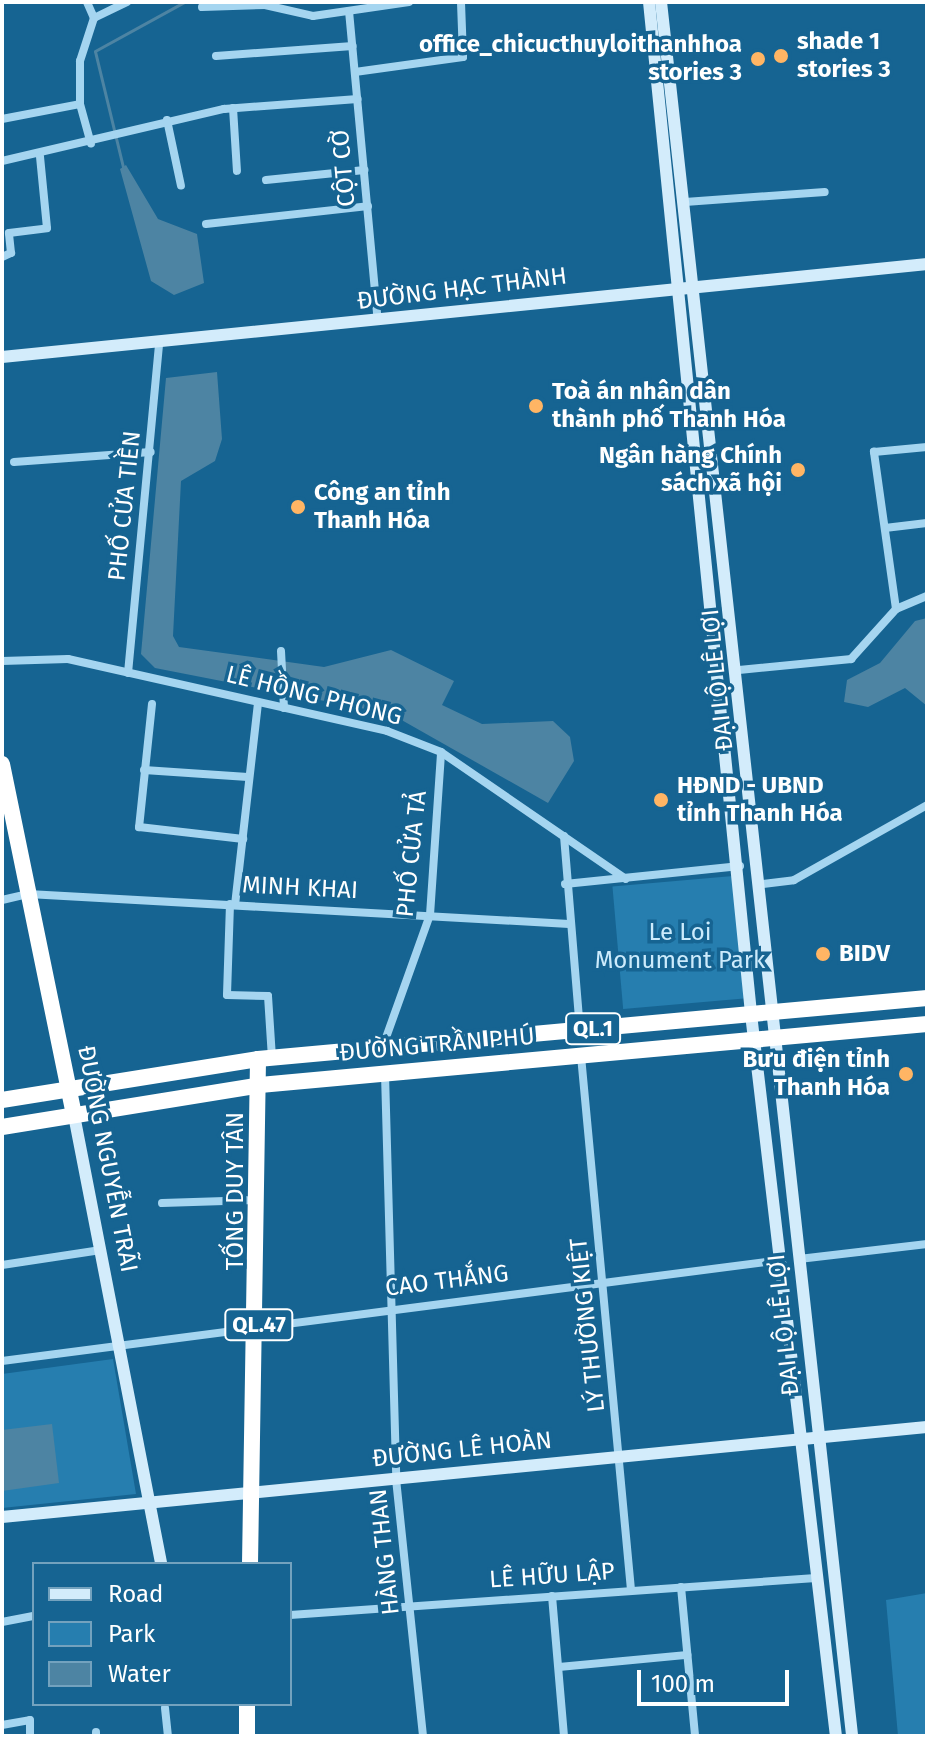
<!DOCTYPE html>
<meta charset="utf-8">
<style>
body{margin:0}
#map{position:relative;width:929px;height:1738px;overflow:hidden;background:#166492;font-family:"Fira Sans",sans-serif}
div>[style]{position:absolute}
.green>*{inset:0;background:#267eaf;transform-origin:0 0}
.water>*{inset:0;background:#4d84a3}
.stream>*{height:3px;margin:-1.5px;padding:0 1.5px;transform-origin:1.5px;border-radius:1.5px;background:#4d84a3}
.street>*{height:8px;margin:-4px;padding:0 4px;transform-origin:4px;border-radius:4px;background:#a5d5f0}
.secondary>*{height:12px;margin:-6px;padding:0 6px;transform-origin:6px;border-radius:6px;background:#d3ecfb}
.highway>*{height:16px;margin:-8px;padding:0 8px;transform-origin:8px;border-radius:8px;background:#fff}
.dots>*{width:22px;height:22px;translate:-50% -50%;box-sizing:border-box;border:4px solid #166492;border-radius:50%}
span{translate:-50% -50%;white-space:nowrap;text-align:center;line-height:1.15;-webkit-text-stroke:7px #166492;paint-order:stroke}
.shield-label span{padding:2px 6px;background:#166492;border:2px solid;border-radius:6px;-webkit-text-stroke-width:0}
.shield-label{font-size:22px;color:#fff;font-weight:700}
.poi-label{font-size:24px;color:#fff;font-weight:700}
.left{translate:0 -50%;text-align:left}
.right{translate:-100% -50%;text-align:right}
.street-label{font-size:24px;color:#fff}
.park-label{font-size:24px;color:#ccebfc}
.frame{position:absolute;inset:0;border:4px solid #fff;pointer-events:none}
.legend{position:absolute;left:32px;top:1562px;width:260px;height:144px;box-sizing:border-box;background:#166492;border:2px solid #73a2be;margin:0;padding:10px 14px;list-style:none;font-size:24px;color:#fff}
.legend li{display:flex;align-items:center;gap:16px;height:40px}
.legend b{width:40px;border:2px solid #73a2be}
.scale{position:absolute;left:637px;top:1670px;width:152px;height:36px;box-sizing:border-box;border:4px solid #fff;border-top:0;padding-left:10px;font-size:24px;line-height:28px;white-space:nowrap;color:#fff;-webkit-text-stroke:6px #166492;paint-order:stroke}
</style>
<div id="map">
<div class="green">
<i style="left:733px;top:876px;width:123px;height:121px;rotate:85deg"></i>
<i style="clip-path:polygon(113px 1359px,136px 1494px,2px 1508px,2px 1374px)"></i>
<i style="clip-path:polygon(927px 1593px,927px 1736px,898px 1736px,886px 1600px)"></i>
</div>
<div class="water">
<i style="clip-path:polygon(126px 165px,158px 219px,197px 234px,204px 283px,174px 295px,151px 281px,120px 169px)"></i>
<i style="clip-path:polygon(217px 372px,222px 439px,215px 461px,181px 481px,173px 636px,179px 647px,324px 667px,391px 650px,454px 681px,442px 705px,482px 724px,553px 721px,570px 737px,574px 761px,548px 803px,391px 714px,155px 668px,141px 654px,166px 378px)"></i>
<i style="clip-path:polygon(927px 618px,927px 706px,905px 688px,868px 707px,844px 702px,847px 680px,880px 663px,915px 621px)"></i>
<i style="clip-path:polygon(52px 1424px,59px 1483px,2px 1491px,2px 1430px)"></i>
</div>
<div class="stream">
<i style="left:123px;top:167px;width:119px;rotate:-103.6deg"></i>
<i style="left:95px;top:51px;width:102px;rotate:-28.8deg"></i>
</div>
<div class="street">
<i style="left:202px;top:7px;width:63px;rotate:-1.8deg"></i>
<i style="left:265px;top:5px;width:49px;rotate:12.9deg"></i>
<i style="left:313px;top:16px;width:97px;rotate:-8.3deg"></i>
<i style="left:349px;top:11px;width:311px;rotate:84.7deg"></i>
<i style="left:94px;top:18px;width:37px;rotate:-26deg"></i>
<i style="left:216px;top:56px;width:137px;rotate:-4.2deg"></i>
<i style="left:355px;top:72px;width:109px;rotate:-7.9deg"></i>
<i style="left:463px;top:57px;width:55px;rotate:-92.1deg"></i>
<i style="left:80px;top:104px;width:43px;rotate:-90deg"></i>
<i style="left:80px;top:61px;width:45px;rotate:-72deg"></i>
<i style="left:94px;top:18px;width:17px;rotate:-114deg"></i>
<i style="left:233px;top:108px;width:63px;rotate:86.4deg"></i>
<i style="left:2px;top:119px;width:79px;rotate:-10.9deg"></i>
<i style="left:80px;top:104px;width:41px;rotate:74.6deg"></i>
<i style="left:167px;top:120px;width:67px;rotate:78deg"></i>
<i style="left:2px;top:161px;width:228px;rotate:-13.2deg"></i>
<i style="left:224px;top:109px;width:134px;rotate:-4.3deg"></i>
<i style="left:266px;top:180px;width:99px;rotate:-5.8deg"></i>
<i style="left:685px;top:202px;width:140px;rotate:-4.1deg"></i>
<i style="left:206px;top:224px;width:163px;rotate:-6.3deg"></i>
<i style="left:2px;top:257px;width:10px;rotate:-24deg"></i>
<i style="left:11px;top:253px;width:20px;rotate:-96deg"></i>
<i style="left:9px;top:233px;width:38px;rotate:-7deg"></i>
<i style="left:47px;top:228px;width:72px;rotate:-95.6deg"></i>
<i style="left:14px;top:462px;width:137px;rotate:-4.2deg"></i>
<i style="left:885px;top:528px;width:42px;rotate:-6.8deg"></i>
<i style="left:896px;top:609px;width:159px;rotate:-98deg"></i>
<i style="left:874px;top:452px;width:53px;rotate:-5.4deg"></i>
<i style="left:281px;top:651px;width:57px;rotate:87deg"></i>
<i style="left:2px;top:661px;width:66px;rotate:-1.7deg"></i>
<i style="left:68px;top:659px;width:327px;rotate:12.7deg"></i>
<i style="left:387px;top:731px;width:58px;rotate:21.3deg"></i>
<i style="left:441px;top:752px;width:224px;rotate:34.5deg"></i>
<i style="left:739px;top:670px;width:113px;rotate:-5.6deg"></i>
<i style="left:851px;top:659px;width:67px;rotate:-48deg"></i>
<i style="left:896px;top:609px;width:34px;rotate:-23deg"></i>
<i style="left:128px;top:673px;width:331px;rotate:-84.6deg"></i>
<i style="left:152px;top:704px;width:124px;rotate:96deg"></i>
<i style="left:139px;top:827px;width:105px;rotate:6.6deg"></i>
<i style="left:144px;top:770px;width:104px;rotate:3.9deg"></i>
<i style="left:564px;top:836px;width:194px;rotate:85.3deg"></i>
<i style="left:565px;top:884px;width:176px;rotate:-5.9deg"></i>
<i style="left:763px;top:884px;width:31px;rotate:-7deg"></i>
<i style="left:794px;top:880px;width:153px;rotate:-29.4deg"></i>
<i style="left:2px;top:900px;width:27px;rotate:-13deg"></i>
<i style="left:28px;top:894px;width:542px;rotate:3.17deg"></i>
<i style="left:230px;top:904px;width:91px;rotate:91.9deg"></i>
<i style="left:227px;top:995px;width:41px;rotate:1.4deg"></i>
<i style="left:268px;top:996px;width:62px;rotate:86.3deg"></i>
<i style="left:235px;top:905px;width:204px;rotate:-83.5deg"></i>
<i style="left:383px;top:1046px;width:139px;rotate:-70.3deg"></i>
<i style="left:430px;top:915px;width:163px;rotate:-86.1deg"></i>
<i style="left:581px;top:1056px;width:536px;rotate:84.65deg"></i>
<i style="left:385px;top:1074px;width:405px;rotate:88.4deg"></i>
<i style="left:396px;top:1479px;width:258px;rotate:84deg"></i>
<i style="left:162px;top:1203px;width:95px;rotate:-1.8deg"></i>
<i style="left:799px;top:1259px;width:129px;rotate:-6.7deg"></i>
<i style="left:2px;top:1265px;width:100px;rotate:-8.6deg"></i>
<i style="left:2px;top:1361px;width:786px;rotate:-7.39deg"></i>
<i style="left:681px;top:1587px;width:150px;rotate:84.6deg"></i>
<i style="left:552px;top:1596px;width:141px;rotate:85.1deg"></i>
<i style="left:290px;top:1615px;width:527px;rotate:-4.02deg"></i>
<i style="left:2px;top:1622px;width:33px;rotate:-11deg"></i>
<i style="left:559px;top:1667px;width:129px;rotate:-5.4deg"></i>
<i style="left:165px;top:1708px;width:28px;rotate:84deg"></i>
<i style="left:2px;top:1725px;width:28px;rotate:-10deg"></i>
<i style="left:30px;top:1720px;width:16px;rotate:90deg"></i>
<i style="left:96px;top:1732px;width:4px;rotate:90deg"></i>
</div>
<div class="secondary">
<i style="left:649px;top:2px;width:1017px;rotate:84.24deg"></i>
<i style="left:751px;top:1014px;width:727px;rotate:83.29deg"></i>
<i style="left:661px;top:2px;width:1744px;rotate:83.71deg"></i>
<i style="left:2px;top:357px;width:930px;rotate:-5.74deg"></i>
<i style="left:73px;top:1110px;width:462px;rotate:79deg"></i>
<i style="left:2px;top:1517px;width:929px;rotate:-5.56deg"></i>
</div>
<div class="highway">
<i style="left:2px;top:764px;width:353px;rotate:78.4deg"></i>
<i style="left:2px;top:1100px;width:259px;rotate:-9.1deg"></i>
<i style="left:258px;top:1059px;width:672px;rotate:-5.21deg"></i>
<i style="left:2px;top:1127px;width:261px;rotate:-9.2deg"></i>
<i style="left:260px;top:1085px;width:670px;rotate:-5.23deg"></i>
<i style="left:250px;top:1564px;width:505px;rotate:-89.09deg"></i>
<i style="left:247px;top:1736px;width:32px;rotate:-90deg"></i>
</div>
<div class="dots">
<i style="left:781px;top:56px;background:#ffb564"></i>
<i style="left:758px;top:59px;background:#ffb564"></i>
<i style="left:536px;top:406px;background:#ffb564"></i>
<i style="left:798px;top:470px;background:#ffb564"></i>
<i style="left:298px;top:507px;background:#ffb564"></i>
<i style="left:661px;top:800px;background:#ffb564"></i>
<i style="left:823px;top:954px;background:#ffb564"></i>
<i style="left:906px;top:1074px;background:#ffb564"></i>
</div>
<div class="shield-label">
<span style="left:593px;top:1029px">QL.1</span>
<span style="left:259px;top:1325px">QL.47</span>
</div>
<div class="poi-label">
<span class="left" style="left:797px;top:56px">shade 1<br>stories 3</span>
<span class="right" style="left:742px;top:59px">office_chicucthuyloithanhhoa<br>stories 3</span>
<span class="left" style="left:552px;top:406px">Toà án nhân dân<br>thành phố Thanh Hóa</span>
<span class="right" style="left:782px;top:470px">Ngân hàng Chính<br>sách xã hội</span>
<span class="left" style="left:314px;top:507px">Công an tỉnh<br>Thanh Hóa</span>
<span class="left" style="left:677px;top:800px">HĐND - UBND<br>tỉnh Thanh Hóa</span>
<span class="left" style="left:839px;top:954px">BIDV</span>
<span class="right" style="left:890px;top:1074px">Bưu điện tỉnh<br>Thanh Hóa</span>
</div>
<div class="street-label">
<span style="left:344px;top:168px;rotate:-95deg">CỘT CỜ</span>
<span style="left:462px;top:289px;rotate:-7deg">ĐƯỜNG HẠC THÀNH</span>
<span style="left:125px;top:506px;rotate:-84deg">PHỐ CỬA TIỀN</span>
<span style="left:718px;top:680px;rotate:-96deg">ĐẠI LỘ LÊ LỢI</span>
<span style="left:314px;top:696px;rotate:14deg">LÊ HỒNG PHONG</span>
<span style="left:412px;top:854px;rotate:-84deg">PHỐ CỬA TẢ</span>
<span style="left:300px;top:888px;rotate:3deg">MINH KHAI</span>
<span style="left:437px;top:1045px;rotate:-5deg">ĐƯỜNG TRẦN PHÚ</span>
<span style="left:107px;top:1159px;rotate:79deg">ĐƯỜNG NGUYỄN TRÃI</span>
<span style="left:236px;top:1191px;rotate:-90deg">TỐNG DUY TÂN</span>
<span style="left:447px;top:1281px;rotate:-7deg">CAO THẮNG</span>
<span style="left:588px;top:1325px;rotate:-96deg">LÝ THƯỜNG KIỆT</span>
<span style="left:784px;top:1325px;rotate:-96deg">ĐẠI LỘ LÊ LỢI</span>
<span style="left:462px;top:1450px;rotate:-6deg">ĐƯỜNG LÊ HOÀN</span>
<span style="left:385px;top:1552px;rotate:-96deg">HÀNG THAN</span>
<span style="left:552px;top:1576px;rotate:-4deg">LÊ HỮU LẬP</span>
</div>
<div class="park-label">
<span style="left:680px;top:947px">Le Loi<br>Monument Park</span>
</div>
<div class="frame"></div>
<ul class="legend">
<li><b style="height:10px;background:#d3ecfb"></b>Road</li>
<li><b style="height:22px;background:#267eaf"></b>Park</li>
<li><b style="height:22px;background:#4d84a3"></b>Water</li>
</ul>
<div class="scale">100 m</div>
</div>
